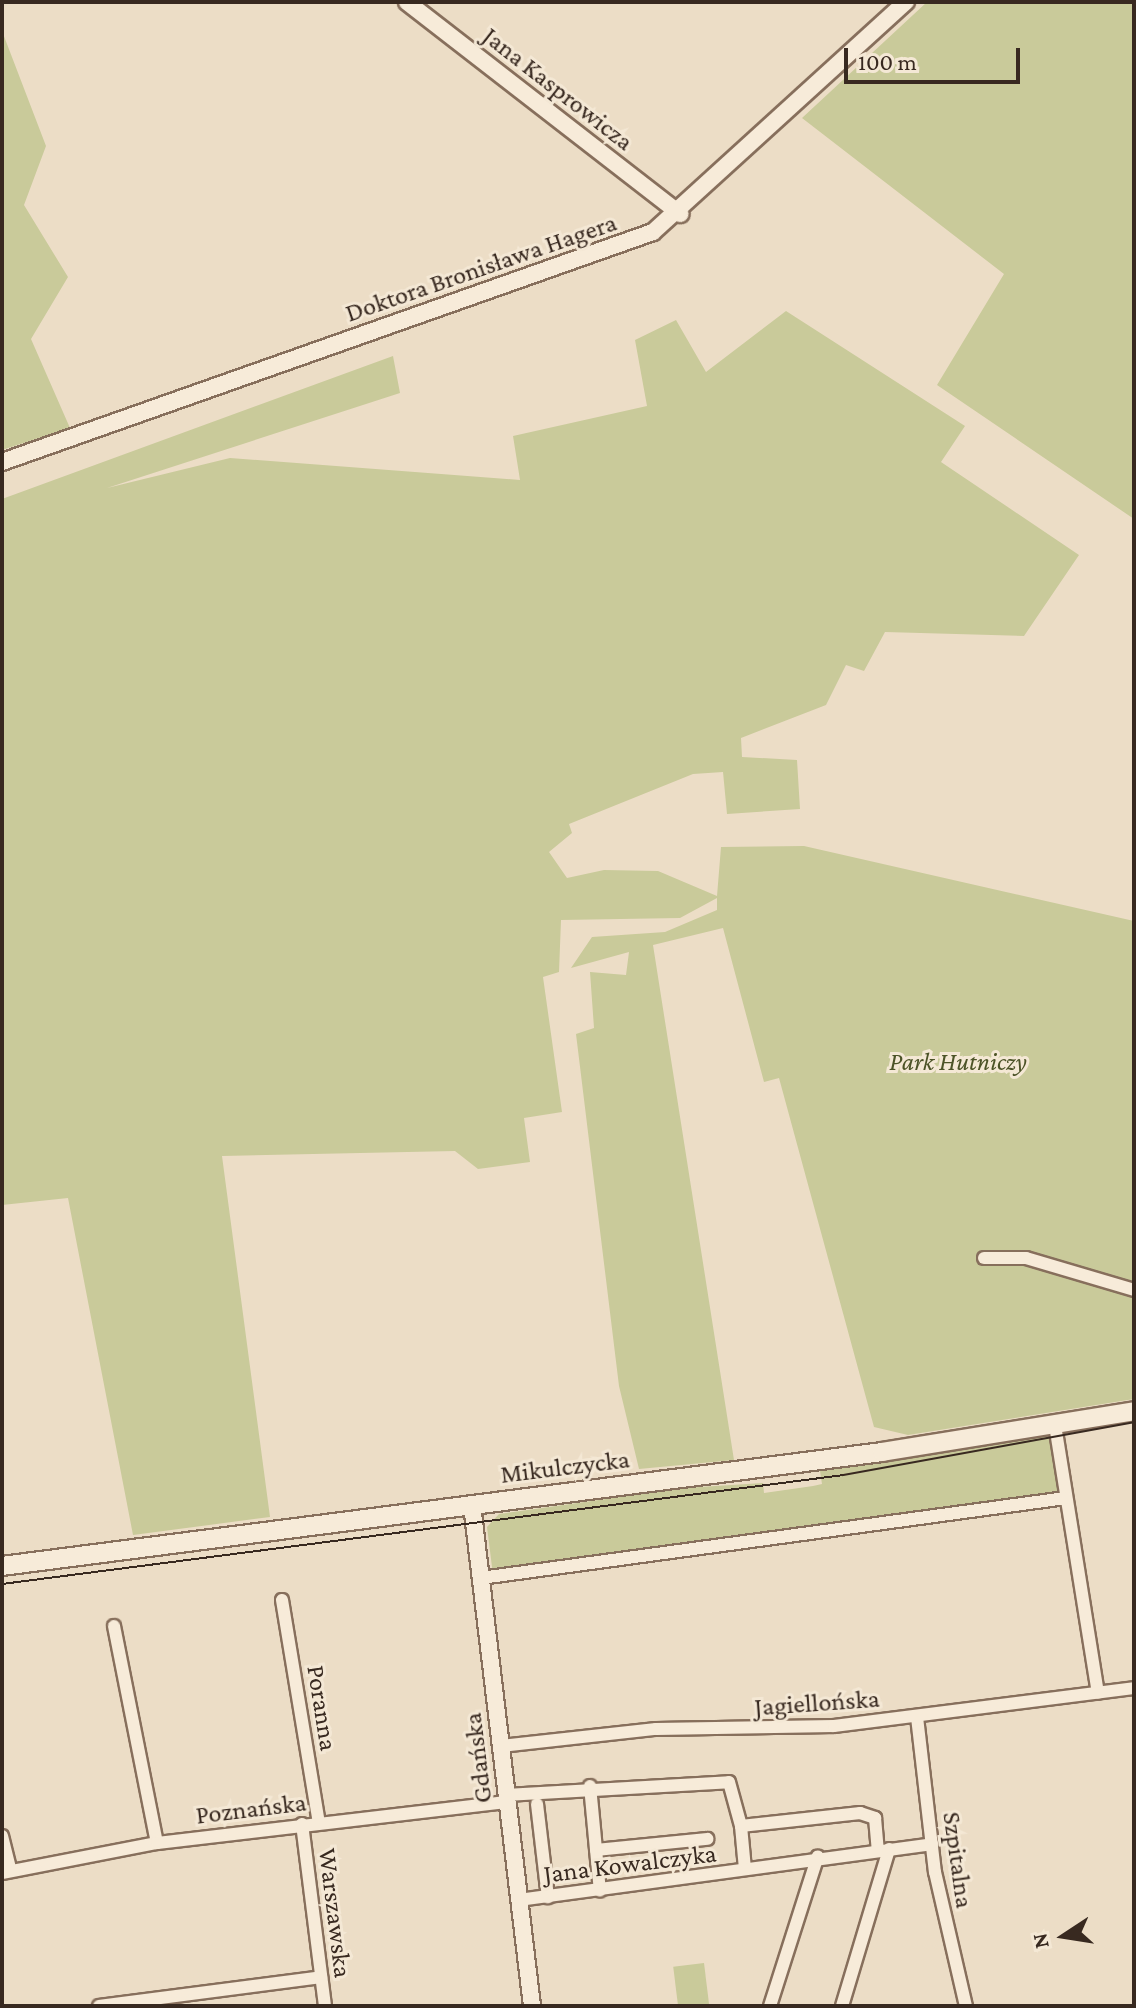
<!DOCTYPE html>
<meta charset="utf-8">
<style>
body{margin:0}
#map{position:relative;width:1136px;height:2008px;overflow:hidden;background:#ecddc6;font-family:"Crimson Pro",serif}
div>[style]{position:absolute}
.green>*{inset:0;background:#c9ca9a;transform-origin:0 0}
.roads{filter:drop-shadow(2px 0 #876f5c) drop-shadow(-2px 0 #876f5c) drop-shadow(0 2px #876f5c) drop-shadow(0 -2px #876f5c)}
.minor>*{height:12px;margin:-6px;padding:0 6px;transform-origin:6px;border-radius:6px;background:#f7ebd9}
.tertiary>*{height:16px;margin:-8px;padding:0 8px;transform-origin:8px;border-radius:8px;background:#f7ebd9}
.secondary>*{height:18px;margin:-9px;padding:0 9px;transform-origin:9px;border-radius:9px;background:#f7ebd9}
.tram>*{height:2px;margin:-1px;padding:0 1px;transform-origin:1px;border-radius:1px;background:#382920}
span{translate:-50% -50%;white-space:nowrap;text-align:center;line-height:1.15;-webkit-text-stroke:6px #f4e8d5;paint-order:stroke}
.street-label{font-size:26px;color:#382920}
.park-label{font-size:26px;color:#4c5327;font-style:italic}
.frame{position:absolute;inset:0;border:4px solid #382920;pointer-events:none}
.north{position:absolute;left:1024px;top:1896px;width:80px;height:80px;-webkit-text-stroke:6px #f4e8d5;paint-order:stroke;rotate:258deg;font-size:22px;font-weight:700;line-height:32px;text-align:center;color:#382920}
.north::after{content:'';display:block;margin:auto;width:28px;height:36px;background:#382920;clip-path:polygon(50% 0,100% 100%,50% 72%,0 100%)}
.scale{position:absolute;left:844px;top:48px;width:176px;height:36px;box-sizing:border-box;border:4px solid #382920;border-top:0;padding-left:10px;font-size:24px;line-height:28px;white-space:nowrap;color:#382920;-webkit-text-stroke:6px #f4e8d5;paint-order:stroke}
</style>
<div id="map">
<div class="green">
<i style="clip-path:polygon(927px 2px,1134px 2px,1134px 519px,937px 385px,1004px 274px,802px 118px)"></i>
<i style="clip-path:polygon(2px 31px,46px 146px,24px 205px,68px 277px,31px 339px,70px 428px,2px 450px)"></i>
<i style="clip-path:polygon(786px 311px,965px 426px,941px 462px,1079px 555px,1024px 636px,885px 632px,864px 671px,846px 665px,826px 705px,741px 738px,742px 757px,797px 760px,800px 809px,727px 814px,723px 772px,693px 774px,569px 824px,572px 833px,549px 852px,567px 878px,604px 870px,658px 871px,717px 896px,721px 847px,804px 846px,1134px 921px,1134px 1399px,908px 1435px,874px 1427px,779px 1078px,764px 1082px,723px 928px,653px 945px,734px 1460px,639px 1469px,619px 1386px,576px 1034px,594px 1028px,590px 972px,626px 975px,629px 952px,571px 968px,592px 937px,665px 932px,717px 910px,717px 898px,680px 918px,561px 920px,559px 972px,543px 977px,562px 1112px,524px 1118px,530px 1162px,478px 1169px,455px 1151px,222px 1156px,270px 1517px,133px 1535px,68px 1198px,2px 1205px,2px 499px,393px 356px,400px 393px,107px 488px,230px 458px,520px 480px,513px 436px,647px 406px,635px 340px,676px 320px,706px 372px)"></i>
<i style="clip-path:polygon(1049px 1433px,1060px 1495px,493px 1575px,487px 1527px,499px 1514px,684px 1488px,763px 1483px,764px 1493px,813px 1486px,822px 1484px,820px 1471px,774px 1476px)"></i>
<i style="left:704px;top:1963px;width:43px;height:31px;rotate:83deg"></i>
</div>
<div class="roads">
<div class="minor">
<i style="left:984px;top:1258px;width:42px"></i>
<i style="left:1026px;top:1258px;width:113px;rotate:16.5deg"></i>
<i style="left:1055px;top:1425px;width:271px;rotate:80.9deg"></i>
<i style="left:481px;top:1578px;width:590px;rotate:-7.79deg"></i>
<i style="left:282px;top:1600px;width:226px;rotate:80.6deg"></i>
<i style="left:114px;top:1626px;width:221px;rotate:78.8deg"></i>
<i style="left:917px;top:1717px;width:156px;rotate:83.4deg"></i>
<i style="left:935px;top:1872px;width:138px;rotate:77deg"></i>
<i style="left:501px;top:1746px;width:156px;rotate:-6.3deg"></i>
<i style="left:656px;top:1729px;width:178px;rotate:-1deg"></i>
<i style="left:834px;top:1726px;width:302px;rotate:-7.2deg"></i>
<i style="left:590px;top:1786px;width:105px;rotate:84.6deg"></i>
<i style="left:506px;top:1795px;width:223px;rotate:-3.3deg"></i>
<i style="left:729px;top:1782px;width:46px;rotate:74.7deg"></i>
<i style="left:537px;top:1804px;width:94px;rotate:83.3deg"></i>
<i style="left:302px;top:1824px;width:183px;rotate:82.8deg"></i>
<i style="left:2px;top:1836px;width:36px;rotate:76deg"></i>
<i style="left:596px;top:1850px;width:112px;rotate:-5.7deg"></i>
<i style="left:745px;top:1869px;width:43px;rotate:-95.3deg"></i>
<i style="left:741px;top:1826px;width:120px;rotate:-6.2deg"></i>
<i style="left:860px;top:1813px;width:16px;rotate:18deg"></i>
<i style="left:875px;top:1818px;width:32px;rotate:85deg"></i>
<i style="left:2px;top:1873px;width:158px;rotate:-11deg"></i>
<i style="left:157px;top:1843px;width:352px;rotate:-6.7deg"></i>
<i style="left:519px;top:1900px;width:417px;rotate:-7.7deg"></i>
<i style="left:99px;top:2006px;width:224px;rotate:-7.4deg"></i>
<i style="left:770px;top:2006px;width:157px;rotate:-72.3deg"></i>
<i style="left:842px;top:2006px;width:164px;rotate:-73.3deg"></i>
</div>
<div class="tertiary">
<i style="left:407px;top:2px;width:346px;rotate:37.8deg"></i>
<i style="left:2px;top:462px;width:690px;rotate:-19.46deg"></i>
<i style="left:653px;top:232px;width:342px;rotate:-42.3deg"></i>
<i style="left:472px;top:1505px;width:505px;rotate:83.17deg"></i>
</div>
<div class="secondary">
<i style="left:2px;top:1566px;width:887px;rotate:-7.38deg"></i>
<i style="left:882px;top:1452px;width:255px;rotate:-9.2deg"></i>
</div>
</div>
<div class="tram">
<i style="left:2px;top:1584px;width:848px;rotate:-7.38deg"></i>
<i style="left:843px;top:1475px;width:296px;rotate:-10.3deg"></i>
</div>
<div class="street-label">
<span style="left:558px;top:89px;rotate:38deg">Jana Kasprowicza</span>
<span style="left:481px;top:268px;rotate:-19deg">Doktora Bronisława Hagera</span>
<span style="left:565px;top:1467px;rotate:-7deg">Mikulczycka</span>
<span style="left:817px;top:1703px;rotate:-4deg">Jagiellońska</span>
<span style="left:322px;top:1708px;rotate:81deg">Poranna</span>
<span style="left:478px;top:1758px;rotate:-97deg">Gdańska</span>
<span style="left:251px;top:1809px;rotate:-7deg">Poznańska</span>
<span style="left:958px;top:1860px;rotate:82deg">Szpitalna</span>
<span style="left:630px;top:1864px;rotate:-7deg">Jana Kowalczyka</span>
<span style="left:335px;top:1913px;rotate:83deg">Warszawska</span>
</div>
<div class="park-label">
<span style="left:958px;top:1062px">Park Hutniczy</span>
</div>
<div class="frame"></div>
<div class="north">N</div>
<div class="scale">100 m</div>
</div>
